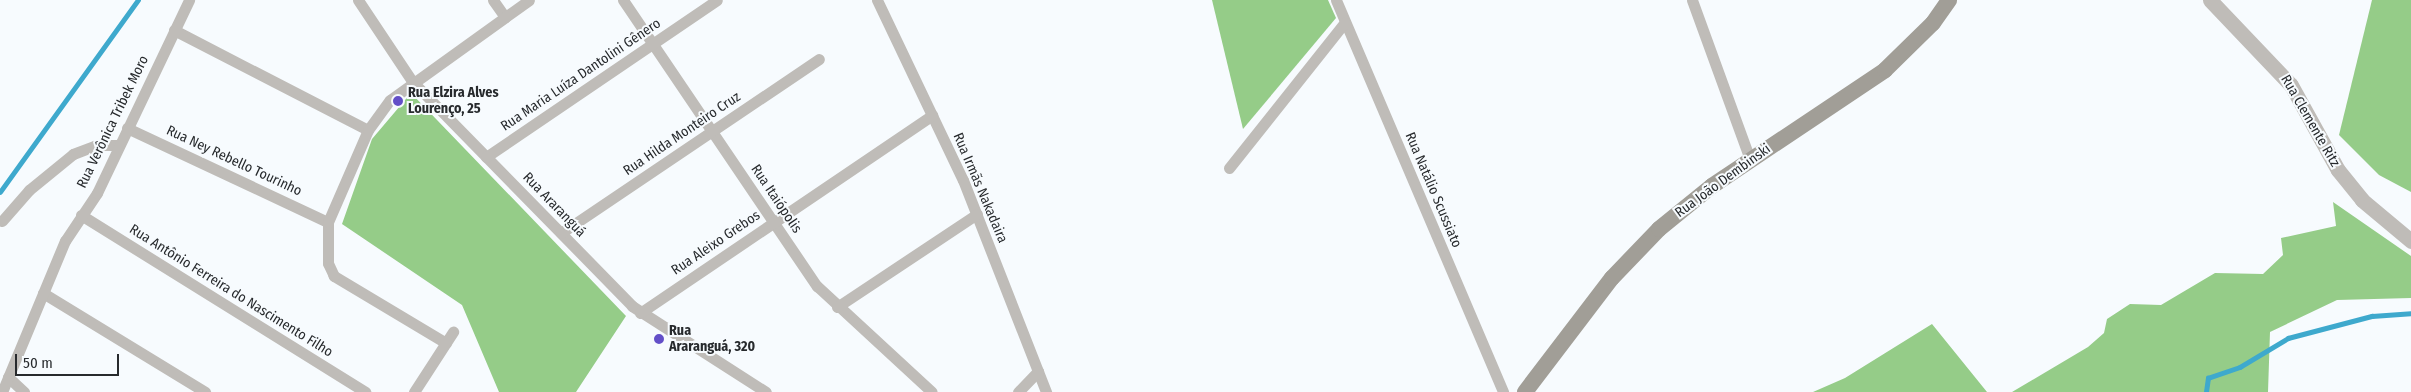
<!DOCTYPE html>
<meta charset="utf-8">
<style>
body{margin:0}
#map{position:relative;width:2411px;height:392px;overflow:hidden;background:#f7fbfe;font-family:"Fira Sans Condensed",sans-serif}
div>[style]{position:absolute}
.forest>*{inset:0;background:#95cc88}
.stream>*{height:4.5px;margin:-2.25px;padding:0 2.25px;transform-origin:2.25px;border-radius:2.25px;background:#3ea9cd}
.minor>*{height:11px;margin:-5.5px;padding:0 5.5px;transform-origin:5.5px;border-radius:5.5px;background:#bfbcb8}
.tertiary>*{height:15px;margin:-7.5px;padding:0 7.5px;transform-origin:7.5px;border-radius:7.5px;background:#bfbcb8}
.secondary>*{height:16px;margin:-8px;padding:0 8px;transform-origin:8px;border-radius:8px;background:#a19e97}
.dots>*{width:14px;height:14px;translate:-50% -50%;box-sizing:border-box;border:2px solid #f7fbfe;border-radius:50%}
span{translate:-50% -50%;white-space:nowrap;text-align:center;line-height:1.15;-webkit-text-stroke:4px #f7fbfe;paint-order:stroke}
.street-label{font-size:14px;color:#272a2d}
.poi-label{font-size:14px;color:#272a2d;font-weight:700}
.left{translate:0 -50%;text-align:left}
.scale{position:absolute;left:15px;top:354px;width:104px;height:22px;box-sizing:border-box;border:2px solid #272a2d;border-top:0;padding-left:6px;font-size:15px;line-height:18px;white-space:nowrap;color:#272a2d;-webkit-text-stroke:4px #f7fbfe;paint-order:stroke}
</style>
<div id="map">
<div class="forest">
<i style="clip-path:polygon(1212px 0,1328px 0,1336px 18px,1243px 129px)"></i>
<i style="clip-path:polygon(2372px 0,2411px 0,2411px 192px,2379px 175px,2339px 135px)"></i>
<i style="clip-path:polygon(411px 93px,626px 316px,576px 392px,499px 392px,462px 305px,342px 224px,372px 139px)"></i>
<i style="clip-path:polygon(2333px 202px,2411px 256px,2411px 298px,2337px 300px,2270px 332px,2268px 392px,2012px 392px,2088px 347px,2104px 333px,2107px 319px,2130px 304px,2161px 305px,2215px 273px,2263px 274px,2283px 255px,2281px 238px,2336px 226px)"></i>
<i style="clip-path:polygon(1932px 324px,1987px 392px,1813px 392px,1845px 378px)"></i>
</div>
<div class="stream">
<i style="left:0;top:192px;width:236px;rotate:-54.3deg"></i>
<i style="left:2206px;top:392px;width:14px;rotate:-82deg"></i>
<i style="left:2208px;top:378px;width:34px;rotate:-19deg"></i>
<i style="left:2240px;top:367px;width:56px;rotate:-31.1deg"></i>
<i style="left:2288px;top:338px;width:87px;rotate:-14.7deg"></i>
<i style="left:2372px;top:316px;width:39px;rotate:-4deg"></i>
</div>
<div class="minor">
<i style="left:358px;top:0;width:97px;rotate:56.3deg"></i>
<i style="left:412px;top:81px;width:315px;rotate:45.6deg"></i>
<i style="left:632px;top:306px;width:159px;rotate:32.7deg"></i>
<i style="left:493px;top:0;width:21px;rotate:55deg"></i>
<i style="left:623px;top:0;width:346px;rotate:55.9deg"></i>
<i style="left:817px;top:286px;width:156px;rotate:42.7deg"></i>
<i style="left:877px;top:0;width:199px;rotate:64.5deg"></i>
<i style="left:963px;top:180px;width:228px;rotate:68.6deg"></i>
<i style="left:1336px;top:0;width:426px;rotate:66.9deg"></i>
<i style="left:1692px;top:0;width:169px;rotate:70deg"></i>
<i style="left:174px;top:30px;width:218px;rotate:27.3deg"></i>
<i style="left:127px;top:128px;width:222px;rotate:25.1deg"></i>
<i style="left:486px;top:157px;width:279px;rotate:-34.2deg"></i>
<i style="left:1229px;top:168px;width:186px;rotate:-51.5deg"></i>
<i style="left:81px;top:215px;width:335px;rotate:31.9deg"></i>
<i style="left:2px;top:221px;width:41px;rotate:-48.9deg"></i>
<i style="left:29px;top:190px;width:57px;rotate:-39.3deg"></i>
<i style="left:73px;top:154px;width:25px;rotate:-21deg"></i>
<i style="left:96px;top:145px;width:23px"></i>
<i style="left:561px;top:233px;width:311px;rotate:-34deg"></i>
<i style="left:43px;top:293px;width:190px;rotate:31.4deg"></i>
<i style="left:837px;top:307px;width:168px;rotate:-33.6deg"></i>
<i style="left:640px;top:313px;width:353px;rotate:-34.1deg"></i>
<i style="left:446px;top:343px;width:131px;rotate:-149.1deg"></i>
<i style="left:334px;top:276px;width:14px;rotate:-115deg"></i>
<i style="left:328px;top:263px;width:41px;rotate:-90deg"></i>
<i style="left:328px;top:222px;width:100px;rotate:-66.5deg"></i>
<i style="left:368px;top:130px;width:37px;rotate:-54deg"></i>
<i style="left:390px;top:100px;width:171px;rotate:-35.7deg"></i>
<i style="left:8px;top:377px;width:22px;rotate:43deg"></i>
<i style="left:2px;top:392px;width:164px;rotate:-67.4deg"></i>
<i style="left:65px;top:241px;width:58px;rotate:-56.3deg"></i>
<i style="left:97px;top:193px;width:214px;rotate:-64.5deg"></i>
<i style="left:414px;top:392px;width:72px;rotate:-57deg"></i>
<i style="left:1018px;top:392px;width:29px;rotate:-46deg"></i>
</div>
<div class="tertiary">
<i style="left:2210px;top:0;width:117px;rotate:46.4deg"></i>
<i style="left:2291px;top:85px;width:97px;rotate:61.1deg"></i>
<i style="left:2338px;top:170px;width:38px;rotate:51deg"></i>
<i style="left:2362px;top:200px;width:64px;rotate:39.9deg"></i>
</div>
<div class="secondary">
<i style="left:1525px;top:392px;width:143px;rotate:-52.7deg"></i>
<i style="left:1612px;top:278px;width:68px;rotate:-46.2deg"></i>
<i style="left:1659px;top:229px;width:68px;rotate:-39.1deg"></i>
<i style="left:1712px;top:186px;width:208px;rotate:-33.8deg"></i>
<i style="left:1885px;top:70px;width:67px;rotate:-44.4deg"></i>
<i style="left:1933px;top:23px;width:28px;rotate:-55deg"></i>
</div>
<div class="dots">
<i style="left:398px;top:101px;background:#634fc8"></i>
<i style="left:659px;top:339px;background:#634fc8"></i>
</div>
<div class="street-label">
<span style="left:581px;top:75px;rotate:-34deg">Rua Maria Luíza Dantolini Gênero</span>
<span style="left:2310px;top:121px;rotate:60deg">Rua Clemente Ritz</span>
<span style="left:113px;top:122px;rotate:-64deg">Rua Verônica Tribek Moro</span>
<span style="left:682px;top:134px;rotate:-34deg">Rua Hilda Monteiro Cruz</span>
<span style="left:234px;top:161px;rotate:25deg">Rua Ney Rebello Tourinho</span>
<span style="left:1723px;top:181px;rotate:-36deg">Rua João Dembinski</span>
<span style="left:980px;top:188px;rotate:67deg">Rua Irmãs Nakadaira</span>
<span style="left:1433px;top:190px;rotate:67deg">Rua Natálio Scussiato</span>
<span style="left:776px;top:199px;rotate:56deg">Rua Itaiópolis</span>
<span style="left:554px;top:205px;rotate:46deg">Rua Araranguá</span>
<span style="left:716px;top:243px;rotate:-34deg">Rua Aleixo Grebos</span>
<span style="left:231px;top:291px;rotate:32deg">Rua Antônio Ferreira do Nascimento Filho</span>
</div>
<div class="poi-label">
<span class="left" style="left:408px;top:101px">Rua Elzira Alves<br>Lourenço, 25</span>
<span class="left" style="left:669px;top:339px">Rua<br>Araranguá, 320</span>
</div>
<div class="scale">50 m</div>
</div>
